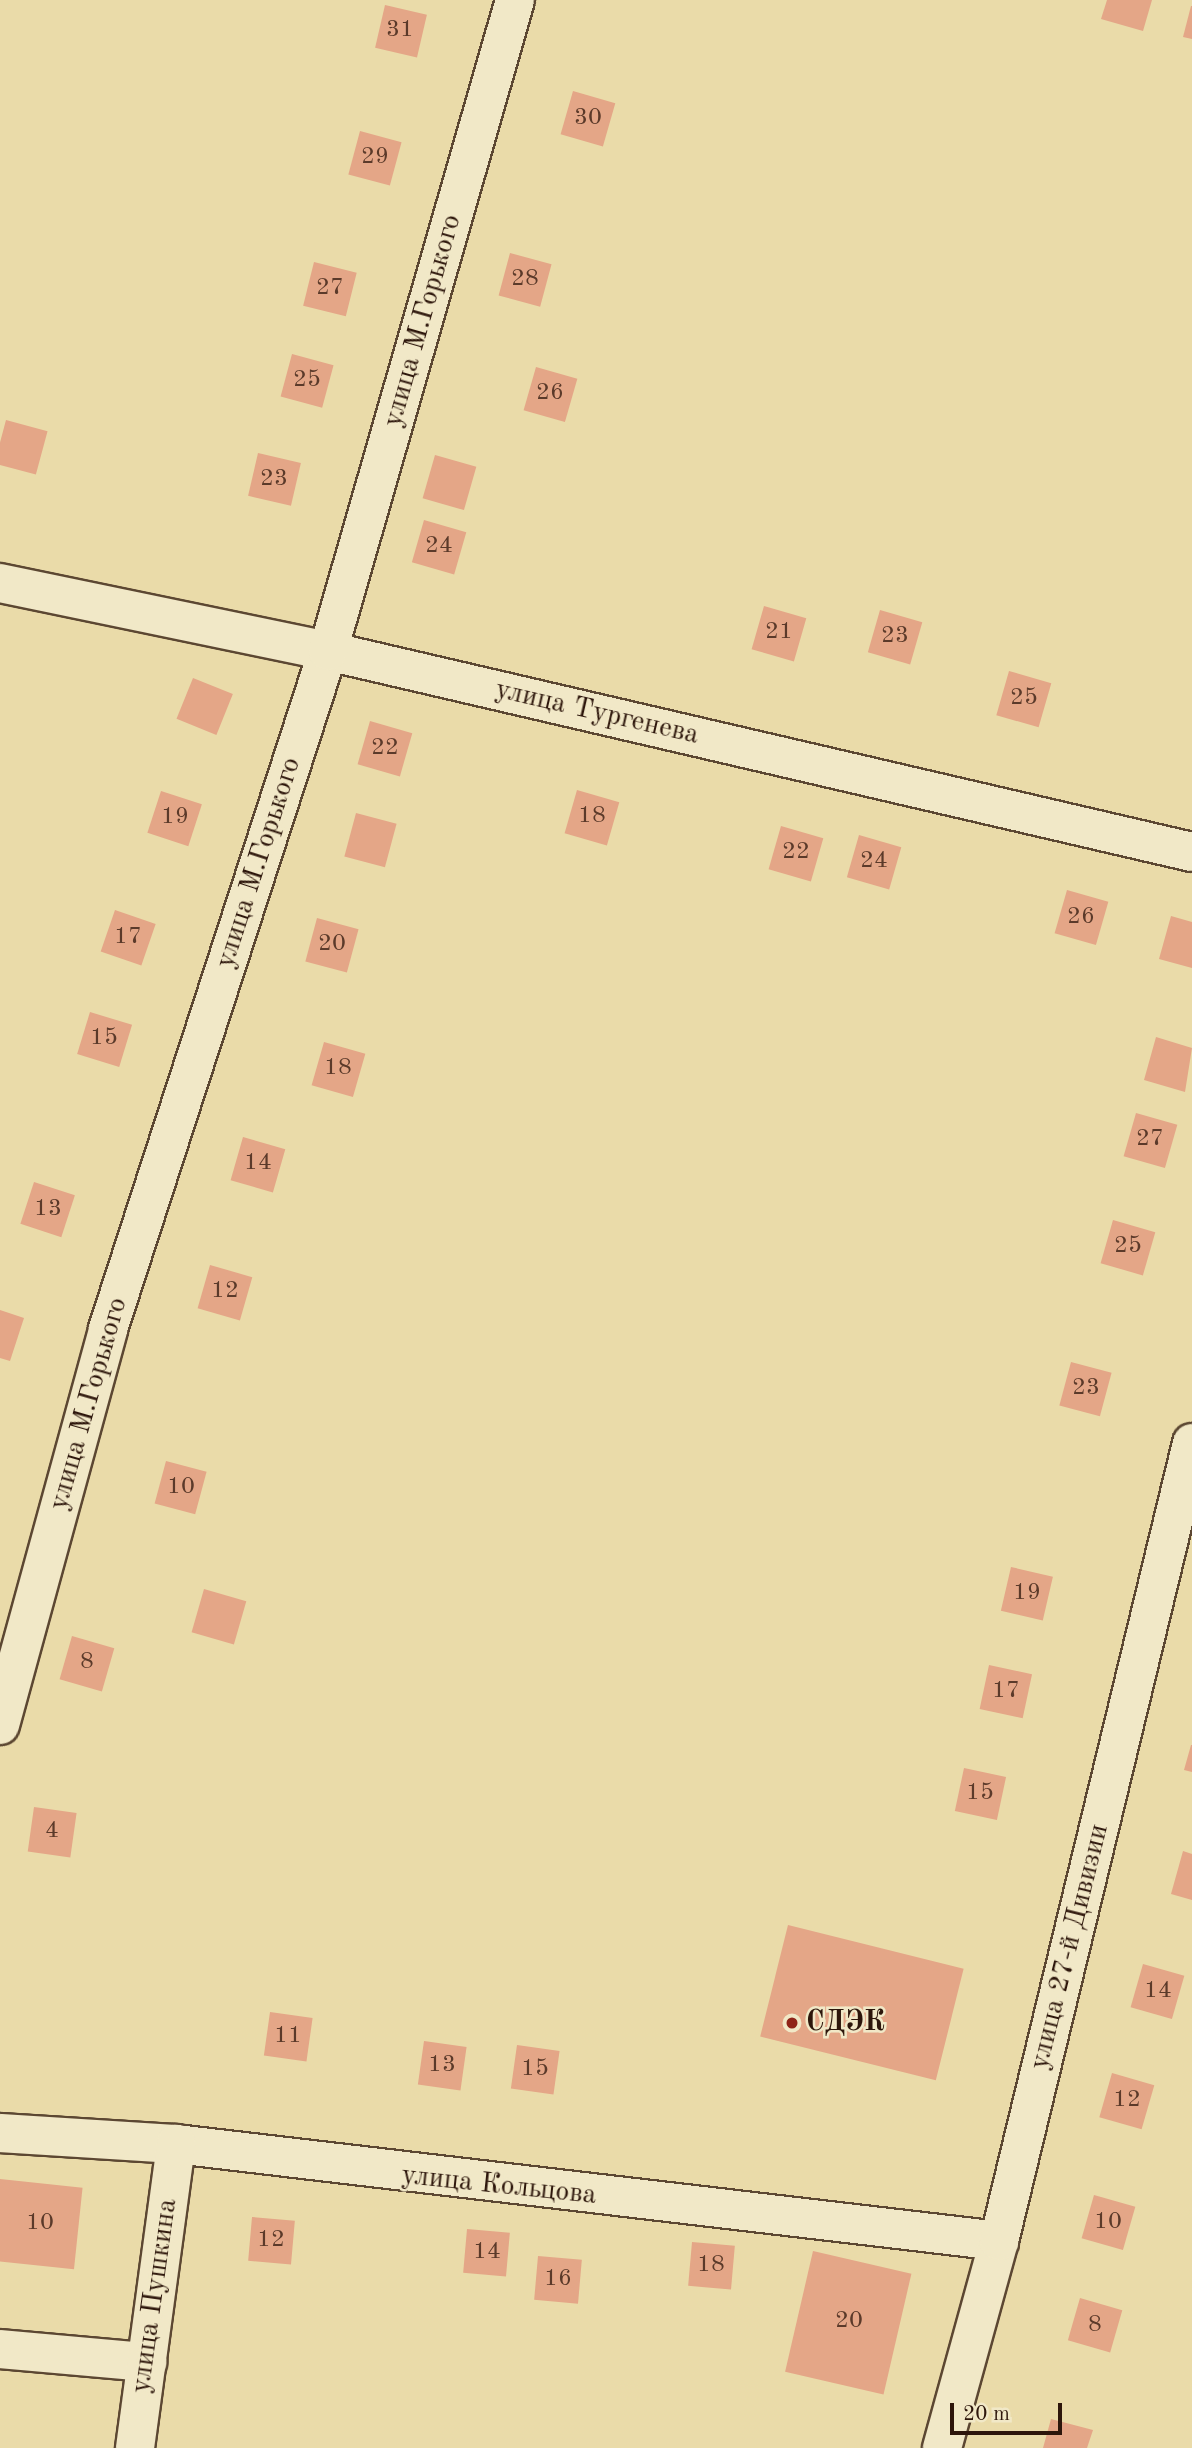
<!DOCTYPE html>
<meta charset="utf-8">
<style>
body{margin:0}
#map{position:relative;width:1192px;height:2448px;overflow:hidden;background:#eadba9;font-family:"Old Standard TT",serif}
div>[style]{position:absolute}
.building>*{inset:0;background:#e4a687;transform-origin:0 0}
.roads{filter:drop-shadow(2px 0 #5c4732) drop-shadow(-2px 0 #5c4732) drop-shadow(0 2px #5c4732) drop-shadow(0 -2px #5c4732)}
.minor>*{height:38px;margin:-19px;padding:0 19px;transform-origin:19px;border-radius:19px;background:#f1e8c7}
.dots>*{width:19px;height:19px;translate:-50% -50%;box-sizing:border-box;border:4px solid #f1e8c7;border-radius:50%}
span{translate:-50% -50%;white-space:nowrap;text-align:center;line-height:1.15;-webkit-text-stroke:5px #f1e8c7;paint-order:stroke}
.number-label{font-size:24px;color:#5b3a2a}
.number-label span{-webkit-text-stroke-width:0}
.street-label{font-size:28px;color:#2d160b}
.poi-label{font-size:28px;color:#2d160b;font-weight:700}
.left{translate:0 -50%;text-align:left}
.scale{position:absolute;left:950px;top:2403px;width:112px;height:32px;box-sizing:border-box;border:4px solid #2d160b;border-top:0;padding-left:9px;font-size:21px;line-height:24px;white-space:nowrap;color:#2d160b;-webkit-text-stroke:5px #f1e8c7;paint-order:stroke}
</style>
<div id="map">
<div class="building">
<i style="clip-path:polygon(1107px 0,1152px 0,1143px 31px,1101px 19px)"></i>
<i style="left:385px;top:5px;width:43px;height:44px;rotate:13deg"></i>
<i style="clip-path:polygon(1191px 6px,1192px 6px,1192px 39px,1183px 37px)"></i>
<i style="left:573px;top:91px;width:44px;height:45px;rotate:16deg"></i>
<i style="left:360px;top:131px;width:43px;height:45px;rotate:15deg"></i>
<i style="left:510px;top:253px;width:43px;height:44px;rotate:15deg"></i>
<i style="left:314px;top:262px;width:44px;height:45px;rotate:14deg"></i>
<i style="left:292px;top:354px;width:43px;height:44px;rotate:15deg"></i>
<i style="left:536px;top:367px;width:43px;height:45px;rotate:16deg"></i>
<i style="left:6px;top:420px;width:43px;height:45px;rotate:15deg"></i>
<i style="left:258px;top:453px;width:44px;height:44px;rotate:13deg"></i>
<i style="left:435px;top:455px;width:43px;height:45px;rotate:16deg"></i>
<i style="left:424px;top:520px;width:44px;height:44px;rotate:16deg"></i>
<i style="left:764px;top:606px;width:44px;height:45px;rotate:16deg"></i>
<i style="left:880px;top:610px;width:44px;height:44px;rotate:16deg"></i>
<i style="left:1009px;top:671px;width:44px;height:46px;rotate:16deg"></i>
<i style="left:193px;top:678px;width:43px;height:44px;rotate:22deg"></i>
<i style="left:370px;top:721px;width:44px;height:45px;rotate:16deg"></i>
<i style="left:577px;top:790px;width:44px;height:45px;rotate:16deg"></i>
<i style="left:161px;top:791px;width:43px;height:44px;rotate:18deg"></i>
<i style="left:356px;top:813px;width:42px;height:45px;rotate:15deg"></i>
<i style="left:781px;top:826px;width:44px;height:45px;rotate:16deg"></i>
<i style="left:859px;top:835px;width:44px;height:44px;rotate:16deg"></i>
<i style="left:1067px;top:890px;width:43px;height:45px;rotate:16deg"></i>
<i style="left:115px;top:910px;width:43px;height:44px;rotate:19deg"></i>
<i style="clip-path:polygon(1171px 916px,1192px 922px,1192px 968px,1159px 959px)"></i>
<i style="left:317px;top:918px;width:43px;height:45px;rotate:15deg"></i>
<i style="left:90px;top:1012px;width:44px;height:44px;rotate:17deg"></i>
<i style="clip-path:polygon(1156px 1037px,1192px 1048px,1185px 1092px,1144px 1080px)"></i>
<i style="left:324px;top:1042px;width:43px;height:45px;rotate:16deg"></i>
<i style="left:1136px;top:1113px;width:43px;height:45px;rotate:16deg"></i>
<i style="left:243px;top:1137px;width:44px;height:45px;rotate:16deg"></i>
<i style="left:34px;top:1182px;width:43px;height:44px;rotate:18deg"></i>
<i style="left:1113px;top:1220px;width:44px;height:45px;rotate:16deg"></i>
<i style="left:210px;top:1265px;width:44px;height:45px;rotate:16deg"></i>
<i style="clip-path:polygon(0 1310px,24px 1318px,10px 1361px,0 1358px)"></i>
<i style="left:1071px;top:1362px;width:42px;height:45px;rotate:15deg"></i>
<i style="left:166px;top:1461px;width:42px;height:44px;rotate:15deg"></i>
<i style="left:1011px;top:1567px;width:43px;height:45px;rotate:13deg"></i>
<i style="left:204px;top:1589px;width:44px;height:45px;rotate:16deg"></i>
<i style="left:72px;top:1636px;width:44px;height:45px;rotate:16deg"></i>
<i style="left:989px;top:1665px;width:44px;height:45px;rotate:12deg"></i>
<i style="clip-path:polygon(1191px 1745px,1192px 1745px,1192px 1772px,1184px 1770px)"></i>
<i style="left:964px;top:1768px;width:43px;height:44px;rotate:12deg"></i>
<i style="left:34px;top:1807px;width:43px;height:45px;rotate:8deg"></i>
<i style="clip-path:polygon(1183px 1851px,1192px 1854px,1192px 1900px,1171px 1894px)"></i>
<i style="left:788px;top:1925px;width:181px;height:115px;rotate:14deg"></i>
<i style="left:1143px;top:1964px;width:43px;height:45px;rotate:16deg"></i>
<i style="left:270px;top:2012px;width:43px;height:44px;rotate:8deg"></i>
<i style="left:424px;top:2041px;width:43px;height:44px;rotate:8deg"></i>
<i style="left:517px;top:2045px;width:43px;height:44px;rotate:8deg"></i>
<i style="left:1112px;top:2073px;width:44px;height:46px;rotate:16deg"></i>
<i style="left:0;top:2179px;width:83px;height:82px;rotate:6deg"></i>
<i style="left:1094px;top:2195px;width:43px;height:45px;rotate:16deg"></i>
<i style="left:252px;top:2217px;width:43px;height:44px;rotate:5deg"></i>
<i style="left:467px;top:2229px;width:43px;height:44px;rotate:5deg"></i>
<i style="left:692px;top:2242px;width:43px;height:44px;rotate:5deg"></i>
<i style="left:813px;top:2251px;width:101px;height:124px;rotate:13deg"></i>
<i style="left:538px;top:2256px;width:44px;height:44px;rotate:5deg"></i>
<i style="left:1080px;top:2298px;width:44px;height:44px;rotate:16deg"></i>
<i style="clip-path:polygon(1051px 2419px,1093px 2430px,1087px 2448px,1043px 2448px)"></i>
</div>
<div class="roads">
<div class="minor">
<i style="left:0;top:583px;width:335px;rotate:11.7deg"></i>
<i style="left:328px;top:651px;width:887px;rotate:13.1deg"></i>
<i style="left:0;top:1725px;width:410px;rotate:-74.7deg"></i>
<i style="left:108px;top:1329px;width:713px;rotate:-72.02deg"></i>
<i style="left:328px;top:651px;width:677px;rotate:-73.97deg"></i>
<i style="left:0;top:2133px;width:176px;rotate:3.6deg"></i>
<i style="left:176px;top:2144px;width:829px;rotate:6.72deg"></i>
<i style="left:0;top:2349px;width:148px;rotate:5.1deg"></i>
<i style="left:135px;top:2448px;width:307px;rotate:-82.3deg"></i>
<i style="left:942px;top:2448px;width:215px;rotate:-74.6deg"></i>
<i style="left:999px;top:2241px;width:821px;rotate:-76.4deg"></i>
</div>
</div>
<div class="dots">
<i style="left:792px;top:2023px;background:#8f2418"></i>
</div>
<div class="number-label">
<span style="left:400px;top:31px">31</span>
<span style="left:588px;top:119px">30</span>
<span style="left:375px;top:158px">29</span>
<span style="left:525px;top:280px">28</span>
<span style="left:330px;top:289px">27</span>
<span style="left:307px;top:381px">25</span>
<span style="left:550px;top:394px">26</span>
<span style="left:274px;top:480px">23</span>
<span style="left:439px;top:547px">24</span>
<span style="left:779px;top:633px">21</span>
<span style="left:895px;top:637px">23</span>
<span style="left:1024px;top:699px">25</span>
<span style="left:385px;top:749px">22</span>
<span style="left:592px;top:817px">18</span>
<span style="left:175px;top:818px">19</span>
<span style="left:796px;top:853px">22</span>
<span style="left:874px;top:862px">24</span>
<span style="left:1081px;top:918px">26</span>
<span style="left:128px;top:938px">17</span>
<span style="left:332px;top:945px">20</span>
<span style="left:104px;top:1039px">15</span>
<span style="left:338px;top:1069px">18</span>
<span style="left:1150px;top:1140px">27</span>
<span style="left:258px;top:1164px">14</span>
<span style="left:48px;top:1210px">13</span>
<span style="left:1128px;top:1247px">25</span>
<span style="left:225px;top:1292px">12</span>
<span style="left:1086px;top:1389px">23</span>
<span style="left:181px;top:1488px">10</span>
<span style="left:1027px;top:1594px">19</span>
<span style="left:87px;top:1663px">8</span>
<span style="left:1006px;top:1692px">17</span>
<span style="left:980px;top:1794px">15</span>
<span style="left:52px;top:1832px">4</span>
<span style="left:1158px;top:1992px">14</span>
<span style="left:288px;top:2037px">11</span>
<span style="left:442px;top:2066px">13</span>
<span style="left:535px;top:2070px">15</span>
<span style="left:1127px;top:2101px">12</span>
<span style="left:1108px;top:2223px">10</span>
<span style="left:40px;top:2224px">10</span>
<span style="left:271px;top:2241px">12</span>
<span style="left:487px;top:2253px">14</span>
<span style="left:711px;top:2266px">18</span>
<span style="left:558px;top:2280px">16</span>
<span style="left:849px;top:2322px">20</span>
<span style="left:1095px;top:2326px">8</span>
</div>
<div class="street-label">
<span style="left:423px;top:321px;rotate:-74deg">улица М.Горького</span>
<span style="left:597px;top:713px;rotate:13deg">улица Тургенева</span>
<span style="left:259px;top:863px;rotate:-72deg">улица М.Горького</span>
<span style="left:89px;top:1404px;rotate:-74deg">улица М.Горького</span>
<span style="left:1070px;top:1947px;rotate:-76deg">улица 27-й Дивизии</span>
<span style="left:499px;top:2186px;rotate:6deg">улица Кольцова</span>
<span style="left:155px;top:2296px;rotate:-82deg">улица Пушкина</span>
</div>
<div class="poi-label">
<span class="left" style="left:806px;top:2023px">СДЭК</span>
</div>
<div class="scale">20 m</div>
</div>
